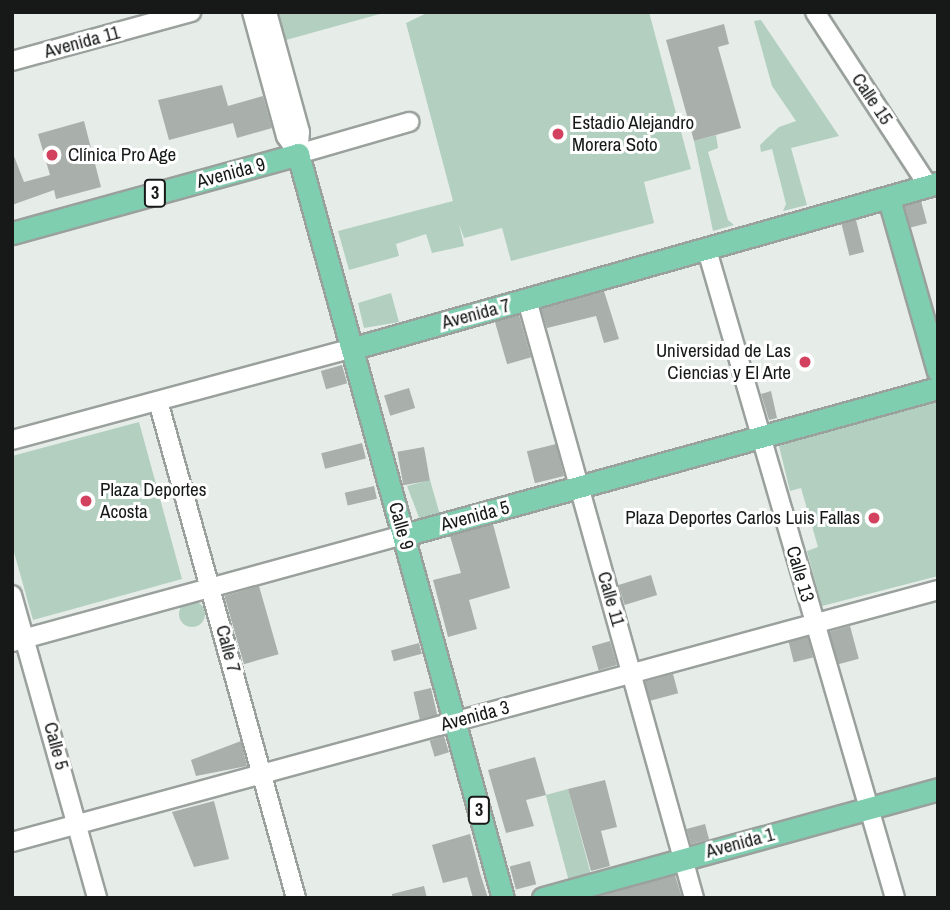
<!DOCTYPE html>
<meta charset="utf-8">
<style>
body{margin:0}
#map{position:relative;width:950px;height:910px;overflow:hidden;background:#e6ede9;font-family:"Archivo Narrow",sans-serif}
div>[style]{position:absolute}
.green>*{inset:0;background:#b2cfc0;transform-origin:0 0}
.round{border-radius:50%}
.building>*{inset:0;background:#a9afab;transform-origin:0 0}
.roads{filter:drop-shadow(2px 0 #9aa19d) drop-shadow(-2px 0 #9aa19d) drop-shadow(0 2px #9aa19d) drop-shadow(0 -2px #9aa19d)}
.minor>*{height:18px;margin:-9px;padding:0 9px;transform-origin:9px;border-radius:9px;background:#fff}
.major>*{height:21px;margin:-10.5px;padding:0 10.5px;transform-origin:10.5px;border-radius:10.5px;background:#80ceb0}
.dots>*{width:19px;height:19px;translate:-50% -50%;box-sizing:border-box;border:4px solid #fff;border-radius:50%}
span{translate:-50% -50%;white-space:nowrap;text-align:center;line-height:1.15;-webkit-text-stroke:6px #fff;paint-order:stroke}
.shield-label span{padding:2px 5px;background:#fff;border:2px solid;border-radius:5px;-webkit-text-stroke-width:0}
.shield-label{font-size:18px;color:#171918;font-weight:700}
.street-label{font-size:19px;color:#171918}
.poi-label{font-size:19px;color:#171918}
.left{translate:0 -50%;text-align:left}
.right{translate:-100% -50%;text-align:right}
.frame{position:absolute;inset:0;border:14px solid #171918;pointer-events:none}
</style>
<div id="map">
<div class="green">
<i style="clip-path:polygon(279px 12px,387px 12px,286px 40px)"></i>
<i style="clip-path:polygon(429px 12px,649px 12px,691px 169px,644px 182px,654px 223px,511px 261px,502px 228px,464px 238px,459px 224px,464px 246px,432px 253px,426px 234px,396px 244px,399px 256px,349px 270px,338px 231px,453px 201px,406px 23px)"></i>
<i style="clip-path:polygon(761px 20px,839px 136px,791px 148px,807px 205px,783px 211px,786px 204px,772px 149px,761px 152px,760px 145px,779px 127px,796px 121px,772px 86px,754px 21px)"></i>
<i style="clip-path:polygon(716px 135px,718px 148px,708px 152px,728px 220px,734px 225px,713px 231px,694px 141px)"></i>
<i style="clip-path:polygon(391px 293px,399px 322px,364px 328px,358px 303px)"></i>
<i style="clip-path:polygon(936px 397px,938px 576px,822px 606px,807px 551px,818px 547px,801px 488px,790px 491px,778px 442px)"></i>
<i style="clip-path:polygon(139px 422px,182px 579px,33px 620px,12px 545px,12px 456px)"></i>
<i style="clip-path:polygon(430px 480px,440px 515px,420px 520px,407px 486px)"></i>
<i class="round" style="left:179px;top:601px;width:26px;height:26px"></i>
<i style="left:568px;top:789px;width:87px;height:23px;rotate:75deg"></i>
</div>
<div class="building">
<i style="clip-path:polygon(724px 24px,729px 44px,718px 47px,741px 128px,694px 141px,666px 40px)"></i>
<i style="clip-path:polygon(222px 85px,228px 106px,263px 96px,272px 128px,237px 138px,233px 123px,169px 140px,158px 100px)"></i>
<i style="clip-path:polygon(84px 121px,101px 187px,56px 199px,54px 190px,12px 205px,12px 151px,24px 182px,50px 175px,38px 134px)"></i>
<i style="left:921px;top:201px;width:23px;height:17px;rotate:75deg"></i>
<i style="left:856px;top:220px;width:33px;height:15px;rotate:76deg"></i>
<i style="clip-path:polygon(604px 291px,619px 339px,604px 343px,596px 316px,547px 328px,541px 309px)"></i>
<i style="left:519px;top:315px;width:44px;height:25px;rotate:74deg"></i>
<i style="left:342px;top:365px;width:19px;height:22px;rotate:74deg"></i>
<i style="left:409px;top:388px;width:21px;height:26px;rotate:73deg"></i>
<i style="clip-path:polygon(771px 391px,777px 418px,769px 420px,761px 394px)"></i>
<i style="left:362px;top:443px;width:16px;height:42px;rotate:76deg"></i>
<i style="left:556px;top:444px;width:33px;height:30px;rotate:76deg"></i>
<i style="left:424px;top:447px;width:34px;height:27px;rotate:80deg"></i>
<i style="left:374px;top:486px;width:13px;height:30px;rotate:77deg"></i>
<i style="clip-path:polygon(493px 524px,510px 588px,469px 600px,477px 629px,448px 637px,433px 580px,461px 573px,450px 536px)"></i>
<i style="left:651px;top:575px;width:21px;height:34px;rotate:73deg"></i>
<i style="left:259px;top:586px;width:71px;height:36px;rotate:74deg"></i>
<i style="left:850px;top:626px;width:34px;height:22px;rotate:75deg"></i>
<i style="left:808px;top:637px;width:21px;height:20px;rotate:76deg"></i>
<i style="left:610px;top:641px;width:25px;height:19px;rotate:74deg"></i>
<i style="left:419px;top:643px;width:11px;height:29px;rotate:75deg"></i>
<i style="left:673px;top:674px;width:20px;height:29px;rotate:75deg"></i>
<i style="left:431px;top:688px;width:28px;height:18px;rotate:77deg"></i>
<i style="left:444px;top:736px;width:17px;height:15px;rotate:73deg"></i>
<i style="clip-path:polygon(241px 741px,247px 766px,196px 776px,191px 760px)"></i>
<i style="clip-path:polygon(535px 757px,546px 795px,526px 800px,534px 826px,506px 833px,488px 770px)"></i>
<i style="clip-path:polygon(605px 780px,617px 827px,601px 831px,610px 866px,591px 871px,568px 789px)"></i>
<i style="clip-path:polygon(214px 801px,229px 859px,194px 867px,172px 812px)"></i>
<i style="left:705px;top:824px;width:16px;height:19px;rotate:75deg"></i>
<i style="clip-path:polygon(470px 834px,480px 873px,488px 898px,473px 898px,467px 877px,443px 883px,432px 845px)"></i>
<i style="left:530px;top:861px;width:24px;height:21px;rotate:75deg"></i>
<i style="clip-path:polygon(675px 875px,682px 898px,593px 898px)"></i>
<i style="clip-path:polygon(424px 886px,427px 898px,392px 898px,392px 894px)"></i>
</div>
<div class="roads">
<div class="minor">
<i style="left:252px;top:12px;width:129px;rotate:74.7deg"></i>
<i style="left:286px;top:136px;width:22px;rotate:56deg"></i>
<i style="left:267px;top:12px;width:124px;rotate:74.6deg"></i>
<i style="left:300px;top:132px;width:22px;rotate:95deg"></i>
<i style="left:815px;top:12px;width:209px;rotate:56.9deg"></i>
<i style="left:12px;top:61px;width:186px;rotate:-15.3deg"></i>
<i style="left:298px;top:154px;width:116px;rotate:-16.1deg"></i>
<i style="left:707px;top:250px;width:675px;rotate:73.82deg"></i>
<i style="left:527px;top:300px;width:621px;rotate:74.4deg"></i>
<i style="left:158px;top:401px;width:516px;rotate:74.48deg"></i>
<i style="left:12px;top:440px;width:354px;rotate:-15.1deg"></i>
<i style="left:12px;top:595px;width:315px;rotate:74.3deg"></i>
<i style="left:12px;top:642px;width:406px;rotate:-15.3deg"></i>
<i style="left:12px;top:842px;width:960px;rotate:-15.22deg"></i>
</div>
<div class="major">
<i style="left:889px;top:199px;width:179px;rotate:74.1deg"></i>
<i style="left:12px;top:233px;width:297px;rotate:-15.4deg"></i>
<i style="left:298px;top:154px;width:772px;rotate:74.6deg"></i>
<i style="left:354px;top:348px;width:607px;rotate:-15.78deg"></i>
<i style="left:404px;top:535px;width:554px;rotate:-15.39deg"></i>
<i style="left:543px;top:898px;width:410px;rotate:-15.4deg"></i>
</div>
</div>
<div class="dots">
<i style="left:558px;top:134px;background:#d2425f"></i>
<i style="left:52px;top:155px;background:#d2425f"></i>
<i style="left:805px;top:362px;background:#d2425f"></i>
<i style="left:86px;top:501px;background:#d2425f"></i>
<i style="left:874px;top:518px;background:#d2425f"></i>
</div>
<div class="shield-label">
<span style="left:155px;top:193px">3</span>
<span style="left:479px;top:810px">3</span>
</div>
<div class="street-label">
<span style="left:82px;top:42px;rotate:-15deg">Avenida 11</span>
<span style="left:872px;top:99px;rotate:56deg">Calle 15</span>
<span style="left:231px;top:173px;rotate:-15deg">Avenida 9</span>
<span style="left:476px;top:314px;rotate:-15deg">Avenida 7</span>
<span style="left:475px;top:516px;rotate:-15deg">Avenida 5</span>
<span style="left:401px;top:526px;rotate:75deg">Calle 9</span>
<span style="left:800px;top:574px;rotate:74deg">Calle 13</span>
<span style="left:611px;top:599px;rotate:74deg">Calle 11</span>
<span style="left:228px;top:649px;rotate:75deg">Calle 7</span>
<span style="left:475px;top:716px;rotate:-15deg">Avenida 3</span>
<span style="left:56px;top:746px;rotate:75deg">Calle 5</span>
<span style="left:740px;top:843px;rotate:-15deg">Avenida 1</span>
</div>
<div class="poi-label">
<span class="left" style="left:572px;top:134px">Estadio Alejandro<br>Morera Soto</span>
<span class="left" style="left:68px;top:155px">Clínica Pro Age</span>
<span class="right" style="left:791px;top:362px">Universidad de Las<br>Ciencias y El Arte</span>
<span class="left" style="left:100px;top:501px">Plaza Deportes<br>Acosta</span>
<span class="right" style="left:860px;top:518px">Plaza Deportes Carlos Luis Fallas</span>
</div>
<div class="frame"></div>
</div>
